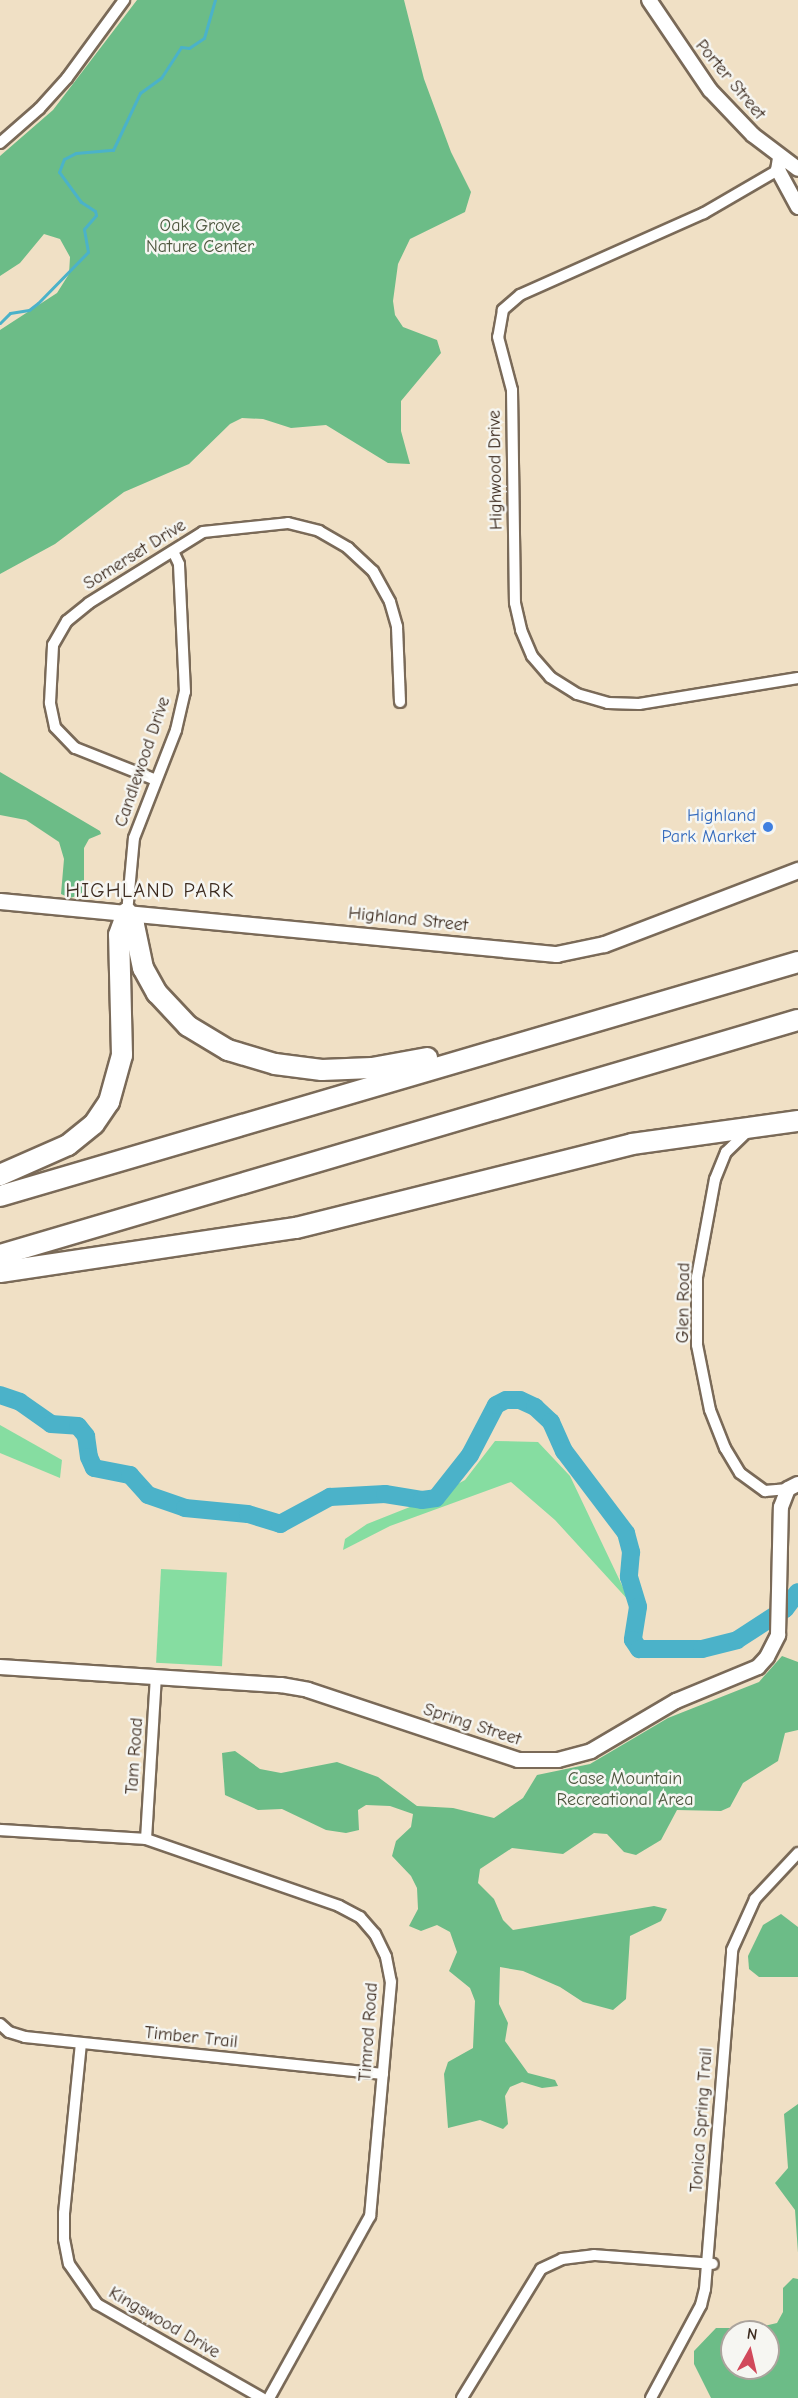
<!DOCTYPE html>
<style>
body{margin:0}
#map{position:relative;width:798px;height:2398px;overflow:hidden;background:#f0e0c5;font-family:"Comic Neue",sans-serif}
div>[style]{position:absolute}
.green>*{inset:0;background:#86dda1;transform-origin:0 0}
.forest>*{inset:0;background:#6cbc87}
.stream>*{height:3px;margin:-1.5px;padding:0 1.5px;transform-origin:1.5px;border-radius:1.5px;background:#4bb2c9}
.river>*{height:18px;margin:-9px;padding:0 9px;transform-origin:9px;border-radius:9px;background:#4bb2c9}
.roads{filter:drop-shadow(2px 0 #7a6a58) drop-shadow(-2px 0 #7a6a58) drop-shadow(0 2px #7a6a58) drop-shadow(0 -2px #7a6a58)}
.minor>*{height:10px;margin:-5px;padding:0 5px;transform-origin:5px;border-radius:5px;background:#fff}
.tertiary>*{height:14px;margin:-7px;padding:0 7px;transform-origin:7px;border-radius:7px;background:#fff}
.secondary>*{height:15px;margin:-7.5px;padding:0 7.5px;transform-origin:7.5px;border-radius:7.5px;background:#fff}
.motorway>*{height:20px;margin:-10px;padding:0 10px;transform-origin:10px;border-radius:10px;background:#fff}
.dots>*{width:16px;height:16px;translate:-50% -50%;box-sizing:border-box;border:3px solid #f6f6f2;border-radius:50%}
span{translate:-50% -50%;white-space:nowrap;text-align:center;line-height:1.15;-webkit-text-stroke:5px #f6f6f2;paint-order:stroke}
.street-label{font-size:18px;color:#3b2a1e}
.park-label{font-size:18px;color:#4e573f}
.shop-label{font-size:18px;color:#366cbe}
.right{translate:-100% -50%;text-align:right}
.neighbourhood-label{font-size:20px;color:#3b2a1e;letter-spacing:1.5px}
.north{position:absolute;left:720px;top:2320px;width:60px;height:60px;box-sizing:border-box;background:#f6f6f2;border:2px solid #aba49d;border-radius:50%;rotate:8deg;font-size:16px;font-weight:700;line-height:24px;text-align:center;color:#3b2a1e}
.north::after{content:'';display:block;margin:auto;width:21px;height:27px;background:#d1495b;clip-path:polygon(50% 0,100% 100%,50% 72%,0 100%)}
</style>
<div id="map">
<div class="green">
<i style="clip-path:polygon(0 1425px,62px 1460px,60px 1478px,0 1453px)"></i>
<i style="clip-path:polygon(495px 1441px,538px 1442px,570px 1476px,630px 1602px,555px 1520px,511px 1482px,390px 1526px,343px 1550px,345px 1539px,367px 1524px,430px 1499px,465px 1480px)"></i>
<i style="left:161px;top:1569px;width:66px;height:94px;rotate:3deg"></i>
</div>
<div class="forest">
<i style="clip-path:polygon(137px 0,404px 0,424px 79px,451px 152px,471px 192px,465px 212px,410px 239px,398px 264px,393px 301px,395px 315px,403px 327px,437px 340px,441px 353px,401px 401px,401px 431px,410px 464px,388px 463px,326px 425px,291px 428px,263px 419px,242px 418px,230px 424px,189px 464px,124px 492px,55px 544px,0 574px,0 330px,57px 293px,69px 274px,70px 257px,60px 239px,44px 234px,20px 263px,0 276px,0 156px,53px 110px)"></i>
<i style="clip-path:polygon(0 772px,100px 831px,101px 834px,89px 839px,84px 848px,84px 890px,80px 895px,70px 898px,61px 894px,64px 859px,59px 842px,26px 820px,0 815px)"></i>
<i style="clip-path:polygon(782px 1656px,798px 1662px,798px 1730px,785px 1733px,778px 1761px,743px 1783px,730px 1807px,721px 1811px,677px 1810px,661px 1840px,636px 1855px,624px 1852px,607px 1834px,594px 1833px,563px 1854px,512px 1848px,480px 1869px,478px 1883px,494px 1899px,503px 1920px,513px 1930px,654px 1906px,667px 1909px,661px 1921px,630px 1936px,626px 1999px,613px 2010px,583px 2002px,560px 1987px,523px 1971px,500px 1967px,499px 2004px,508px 2023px,505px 2041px,528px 2073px,555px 2080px,558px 2086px,542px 2088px,522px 2082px,510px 2087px,505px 2096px,508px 2124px,503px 2129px,480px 2120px,448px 2128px,444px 2074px,448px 2062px,473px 2048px,475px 2001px,470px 1988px,449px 1971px,457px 1952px,450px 1932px,437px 1925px,421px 1931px,409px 1926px,418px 1909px,417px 1888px,411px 1876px,392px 1856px,396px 1841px,411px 1827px,413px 1814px,390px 1806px,366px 1805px,358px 1810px,359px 1830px,346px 1833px,326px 1830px,282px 1809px,258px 1810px,225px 1795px,222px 1753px,235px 1751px,260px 1769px,281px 1773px,337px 1762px,378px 1777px,417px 1806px,453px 1808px,494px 1818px,523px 1798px,537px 1775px,590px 1764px,668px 1718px,759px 1682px)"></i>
<i style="clip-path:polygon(781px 1914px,798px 1927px,798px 1977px,759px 1977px,749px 1969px,748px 1956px,763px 1925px)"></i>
<i style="clip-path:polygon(798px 2104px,798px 2253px,795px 2210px,775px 2183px,788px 2168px,784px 2114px)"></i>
<i style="clip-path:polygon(evenodd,793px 2278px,798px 2279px,798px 2398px,711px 2398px,694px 2364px,694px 2351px,716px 2328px,755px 2328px,777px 2323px,783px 2312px,783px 2288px,793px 2278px,732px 2332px,768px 2332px,768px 2368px,732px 2368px,732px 2332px)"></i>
</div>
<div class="stream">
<i style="left:0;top:323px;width:14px;rotate:-45deg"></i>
<i style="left:10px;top:313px;width:19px;rotate:-9deg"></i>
<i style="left:29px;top:310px;width:11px;rotate:-38deg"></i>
<i style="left:38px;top:303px;width:71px;rotate:-45.6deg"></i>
<i style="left:88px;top:252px;width:23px;rotate:-100deg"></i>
<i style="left:84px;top:229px;width:18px;rotate:-49deg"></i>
<i style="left:96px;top:215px;width:4px;rotate:-104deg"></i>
<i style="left:95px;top:211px;width:17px;rotate:-147deg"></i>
<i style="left:81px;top:202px;width:37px;rotate:-126deg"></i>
<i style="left:59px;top:172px;width:14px;rotate:-69deg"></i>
<i style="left:64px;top:159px;width:13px;rotate:-27deg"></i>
<i style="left:76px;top:153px;width:37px;rotate:-5deg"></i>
<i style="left:113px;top:150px;width:63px;rotate:-64.7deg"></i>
<i style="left:140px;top:93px;width:26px;rotate:-36deg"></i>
<i style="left:161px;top:78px;width:37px;rotate:-57deg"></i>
<i style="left:181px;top:47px;width:8px;rotate:7deg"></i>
<i style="left:189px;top:48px;width:18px;rotate:-34deg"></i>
<i style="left:204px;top:38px;width:40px;rotate:-74deg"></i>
</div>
<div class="river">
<i style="left:0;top:1395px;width:21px;rotate:19deg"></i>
<i style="left:20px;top:1402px;width:38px;rotate:35deg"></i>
<i style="left:51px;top:1424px;width:27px;rotate:4deg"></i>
<i style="left:78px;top:1426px;width:13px;rotate:51deg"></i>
<i style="left:86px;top:1436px;width:21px;rotate:82deg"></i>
<i style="left:89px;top:1457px;width:12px;rotate:66deg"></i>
<i style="left:94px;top:1468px;width:37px;rotate:11deg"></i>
<i style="left:130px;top:1475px;width:27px;rotate:48deg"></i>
<i style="left:148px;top:1495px;width:39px;rotate:19deg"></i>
<i style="left:185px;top:1508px;width:63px;rotate:5.4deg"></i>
<i style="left:248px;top:1514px;width:34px;rotate:17deg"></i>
<i style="left:280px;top:1524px;width:57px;rotate:-28.4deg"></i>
<i style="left:330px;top:1497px;width:55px;rotate:-3.1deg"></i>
<i style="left:385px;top:1494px;width:37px;rotate:9deg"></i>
<i style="left:422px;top:1500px;width:14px;rotate:-8deg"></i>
<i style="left:436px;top:1498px;width:55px;rotate:-51.7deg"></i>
<i style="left:470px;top:1455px;width:56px;rotate:-62.5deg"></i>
<i style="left:496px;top:1405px;width:11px;rotate:-27deg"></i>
<i style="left:506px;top:1400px;width:14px"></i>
<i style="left:520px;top:1400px;width:17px;rotate:25deg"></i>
<i style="left:535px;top:1407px;width:22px;rotate:43deg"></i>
<i style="left:551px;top:1422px;width:32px;rotate:66deg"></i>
<i style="left:564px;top:1451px;width:103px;rotate:52.9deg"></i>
<i style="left:626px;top:1533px;width:20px;rotate:75deg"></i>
<i style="left:631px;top:1552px;width:25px;rotate:95deg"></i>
<i style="left:629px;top:1577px;width:31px;rotate:73deg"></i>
<i style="left:638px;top:1607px;width:33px;rotate:99deg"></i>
<i style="left:633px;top:1640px;width:11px;rotate:56deg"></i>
<i style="left:639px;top:1649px;width:63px"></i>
<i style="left:702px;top:1649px;width:36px;rotate:-14deg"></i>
<i style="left:737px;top:1640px;width:57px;rotate:-32.9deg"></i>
<i style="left:785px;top:1609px;width:21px;rotate:-53deg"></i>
</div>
<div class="roads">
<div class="minor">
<i style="left:0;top:143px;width:52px;rotate:-41.1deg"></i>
<i style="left:39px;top:109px;width:42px;rotate:-47.9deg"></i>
<i style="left:67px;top:78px;width:97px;rotate:-53.8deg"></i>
<i style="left:778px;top:170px;width:86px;rotate:149.8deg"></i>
<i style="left:704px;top:213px;width:201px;rotate:156deg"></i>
<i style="left:520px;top:295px;width:23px;rotate:139deg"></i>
<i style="left:503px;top:310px;width:27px;rotate:100deg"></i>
<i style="left:498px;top:337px;width:55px;rotate:75.2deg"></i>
<i style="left:512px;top:390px;width:213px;rotate:89.2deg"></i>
<i style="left:515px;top:603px;width:28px;rotate:77deg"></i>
<i style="left:521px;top:630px;width:28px;rotate:67deg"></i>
<i style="left:532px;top:656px;width:28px;rotate:49deg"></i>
<i style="left:550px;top:677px;width:32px;rotate:32deg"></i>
<i style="left:577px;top:694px;width:32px;rotate:16deg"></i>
<i style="left:608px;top:703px;width:31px;rotate:2deg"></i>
<i style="left:639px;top:704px;width:161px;rotate:-9.3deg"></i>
<i style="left:156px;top:780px;width:87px;rotate:-158.4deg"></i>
<i style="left:75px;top:748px;width:29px;rotate:-134deg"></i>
<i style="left:55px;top:727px;width:25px;rotate:-102deg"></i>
<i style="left:50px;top:703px;width:58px;rotate:-87deg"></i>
<i style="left:53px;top:645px;width:28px;rotate:-60deg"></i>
<i style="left:67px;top:621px;width:28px;rotate:-39deg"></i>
<i style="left:89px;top:603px;width:134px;rotate:-31.9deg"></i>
<i style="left:203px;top:532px;width:85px;rotate:-6deg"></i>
<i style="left:288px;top:523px;width:32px;rotate:14deg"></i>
<i style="left:319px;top:531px;width:34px;rotate:30deg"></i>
<i style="left:348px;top:548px;width:34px;rotate:43deg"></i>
<i style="left:373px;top:571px;width:35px;rotate:61deg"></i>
<i style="left:390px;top:602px;width:26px;rotate:74deg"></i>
<i style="left:397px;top:627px;width:75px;rotate:87.7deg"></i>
<i style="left:127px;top:913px;width:75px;rotate:-84.7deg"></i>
<i style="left:134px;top:838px;width:116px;rotate:-68.7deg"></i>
<i style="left:176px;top:730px;width:39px;rotate:-77deg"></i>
<i style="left:185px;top:692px;width:128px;rotate:-92.7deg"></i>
<i style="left:179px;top:564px;width:14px;rotate:-115deg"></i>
<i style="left:747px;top:1132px;width:29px;rotate:136deg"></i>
<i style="left:726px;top:1152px;width:29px;rotate:112deg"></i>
<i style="left:715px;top:1179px;width:100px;rotate:100.4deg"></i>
<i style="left:697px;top:1277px;width:68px;rotate:90deg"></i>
<i style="left:697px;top:1345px;width:66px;rotate:78.7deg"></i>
<i style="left:710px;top:1410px;width:41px;rotate:68.5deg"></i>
<i style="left:725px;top:1448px;width:29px;rotate:59deg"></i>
<i style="left:740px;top:1473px;width:31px;rotate:36deg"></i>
<i style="left:765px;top:1491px;width:23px;rotate:-5deg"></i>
<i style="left:0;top:1830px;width:146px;rotate:3.5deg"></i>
<i style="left:146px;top:1839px;width:204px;rotate:19.1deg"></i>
<i style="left:339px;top:1906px;width:24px;rotate:28deg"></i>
<i style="left:360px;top:1917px;width:23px;rotate:49deg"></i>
<i style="left:375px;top:1934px;width:25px;rotate:64deg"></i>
<i style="left:386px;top:1957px;width:25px;rotate:79deg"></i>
<i style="left:391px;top:1982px;width:235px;rotate:95.1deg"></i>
<i style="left:370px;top:2216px;width:208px;rotate:119deg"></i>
<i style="left:146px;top:1839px;width:163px;rotate:-86.5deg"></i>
<i style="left:0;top:2024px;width:12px;rotate:42deg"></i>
<i style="left:9px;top:2032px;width:17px;rotate:17deg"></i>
<i style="left:25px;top:2037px;width:360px;rotate:5.9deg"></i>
<i style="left:81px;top:2043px;width:171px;rotate:95.7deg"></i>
<i style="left:64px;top:2213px;width:26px;rotate:90deg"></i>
<i style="left:64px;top:2239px;width:25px;rotate:79deg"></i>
<i style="left:69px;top:2264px;width:49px;rotate:55deg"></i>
<i style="left:97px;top:2304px;width:190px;rotate:29.7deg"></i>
<i style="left:462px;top:2398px;width:151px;rotate:-58.5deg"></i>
<i style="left:541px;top:2269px;width:23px;rotate:-25deg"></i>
<i style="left:562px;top:2259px;width:32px;rotate:-7deg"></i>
<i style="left:594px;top:2255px;width:119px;rotate:4.3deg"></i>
<i style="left:651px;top:2398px;width:106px;rotate:-61.7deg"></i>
<i style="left:701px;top:2305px;width:16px;rotate:-76deg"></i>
<i style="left:705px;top:2289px;width:340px;rotate:-85.4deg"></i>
<i style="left:732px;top:1950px;width:56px;rotate:-65.7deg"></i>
<i style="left:755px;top:1899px;width:63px;rotate:-46.9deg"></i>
</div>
<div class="tertiary">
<i style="left:649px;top:0;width:109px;rotate:55.9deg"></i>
<i style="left:710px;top:90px;width:62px;rotate:46.3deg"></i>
<i style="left:753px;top:135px;width:56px;rotate:37.1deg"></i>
<i style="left:780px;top:158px;width:12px;rotate:99deg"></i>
<i style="left:778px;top:170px;width:42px;rotate:61.6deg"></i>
<i style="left:0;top:1667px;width:282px;rotate:3.7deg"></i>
<i style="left:281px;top:1685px;width:27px;rotate:10deg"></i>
<i style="left:308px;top:1690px;width:221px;rotate:18.4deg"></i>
<i style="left:518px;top:1760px;width:40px"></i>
<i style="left:558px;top:1760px;width:34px;rotate:-15deg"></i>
<i style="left:591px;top:1751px;width:99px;rotate:-30.5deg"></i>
<i style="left:676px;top:1701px;width:89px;rotate:-22.5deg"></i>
<i style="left:758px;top:1667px;width:13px;rotate:-48deg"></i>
<i style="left:767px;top:1657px;width:25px;rotate:-63deg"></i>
<i style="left:778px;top:1635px;width:128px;rotate:-88.7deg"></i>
<i style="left:781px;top:1507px;width:19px;rotate:-69deg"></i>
<i style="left:788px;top:1489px;width:11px;rotate:-27deg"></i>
</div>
<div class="secondary">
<i style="left:0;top:901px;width:559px;rotate:5.45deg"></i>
<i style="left:556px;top:954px;width:49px;rotate:-11.8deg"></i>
<i style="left:604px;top:944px;width:208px;rotate:-20.9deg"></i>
</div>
<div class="motorway">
<i style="left:0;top:1175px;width:74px;rotate:-23.8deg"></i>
<i style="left:68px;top:1145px;width:33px;rotate:-39deg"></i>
<i style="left:94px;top:1124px;width:27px;rotate:-56deg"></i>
<i style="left:109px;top:1102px;width:49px;rotate:-74.5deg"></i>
<i style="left:122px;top:1055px;width:120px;rotate:-91.4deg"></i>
<i style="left:119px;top:935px;width:23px;rotate:-70deg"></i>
<i style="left:127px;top:913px;width:14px;rotate:60deg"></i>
<i style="left:134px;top:925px;width:44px;rotate:78.2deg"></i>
<i style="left:143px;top:968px;width:29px;rotate:61deg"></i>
<i style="left:157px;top:993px;width:45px;rotate:46.8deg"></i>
<i style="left:188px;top:1026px;width:47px;rotate:31deg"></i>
<i style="left:228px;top:1050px;width:49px;rotate:16.6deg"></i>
<i style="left:275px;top:1064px;width:47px;rotate:7.3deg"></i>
<i style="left:322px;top:1070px;width:50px;rotate:-2.3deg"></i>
<i style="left:372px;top:1068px;width:56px;rotate:-10.3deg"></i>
<i style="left:0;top:1196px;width:832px;rotate:-16.34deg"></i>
<i style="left:0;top:1255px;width:832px;rotate:-16.41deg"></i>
<i style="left:0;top:1272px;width:299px;rotate:-8.5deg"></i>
<i style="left:296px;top:1228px;width:346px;rotate:-14deg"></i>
<i style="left:632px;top:1144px;width:168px;rotate:-7.9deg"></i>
</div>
</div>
<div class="dots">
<i style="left:768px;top:827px;background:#3f7fe0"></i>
</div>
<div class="street-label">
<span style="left:730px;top:80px;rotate:50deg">Porter Street</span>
<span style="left:496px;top:470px;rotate:-91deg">Highwood Drive</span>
<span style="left:135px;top:555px;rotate:-32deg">Somerset Drive</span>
<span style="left:143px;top:762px;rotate:-71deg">Candlewood Drive</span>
<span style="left:408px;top:920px;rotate:6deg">Highland Street</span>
<span style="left:684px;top:1303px;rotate:-89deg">Glen Road</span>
<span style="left:472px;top:1725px;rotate:18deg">Spring Street</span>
<span style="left:135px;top:1756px;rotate:-86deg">Tam Road</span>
<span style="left:369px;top:2032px;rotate:-86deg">Timrod Road</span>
<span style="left:191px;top:2038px;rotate:6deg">Timber Trail</span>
<span style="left:702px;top:2120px;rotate:-86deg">Tonica Spring Trail</span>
<span style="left:164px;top:2323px;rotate:30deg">Kingswood Drive</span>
</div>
<div class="park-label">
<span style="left:200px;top:237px">Oak Grove<br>Nature Center</span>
<span style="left:625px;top:1790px">Case Mountain<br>Recreational Area</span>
</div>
<div class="shop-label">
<span class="right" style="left:756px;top:827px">Highland<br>Park Market</span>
</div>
<div class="neighbourhood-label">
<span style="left:150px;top:890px">HIGHLAND PARK</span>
</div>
<div class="north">N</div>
</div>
